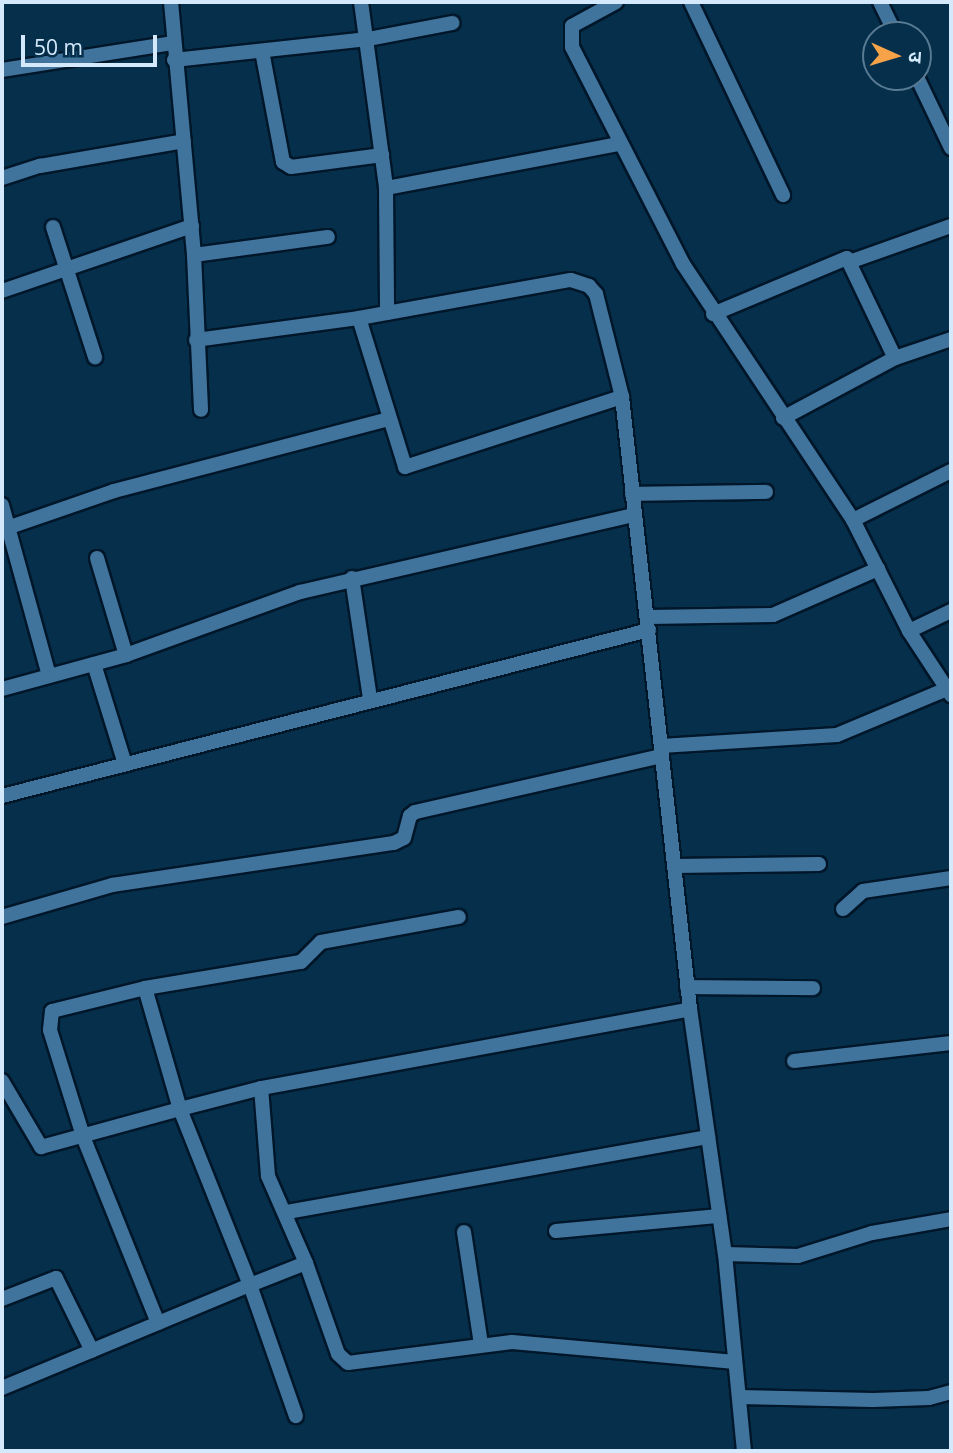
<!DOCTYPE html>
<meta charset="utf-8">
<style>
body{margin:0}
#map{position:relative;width:953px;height:1453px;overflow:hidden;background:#052f4b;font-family:"Open Sans","Noto Sans Devanagari",sans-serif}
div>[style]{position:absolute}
.roads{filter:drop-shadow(2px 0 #001629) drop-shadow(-2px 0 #001629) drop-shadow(0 2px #001629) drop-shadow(0 -2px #001629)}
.minor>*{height:14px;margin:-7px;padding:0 7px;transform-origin:7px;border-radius:7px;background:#40749d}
span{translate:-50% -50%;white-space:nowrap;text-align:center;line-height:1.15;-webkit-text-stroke:6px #052f4b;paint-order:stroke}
.frame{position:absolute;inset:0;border:4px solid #d4eafc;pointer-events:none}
.north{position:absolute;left:862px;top:21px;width:70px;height:70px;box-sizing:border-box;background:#052f4b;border:2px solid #587a92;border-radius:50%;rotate:94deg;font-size:19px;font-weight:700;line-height:28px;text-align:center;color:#d4eafc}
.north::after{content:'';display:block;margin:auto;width:24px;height:32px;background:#f6a248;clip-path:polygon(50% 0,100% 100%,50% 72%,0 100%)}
.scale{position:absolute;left:21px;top:35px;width:136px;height:32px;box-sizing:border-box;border:4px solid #d4eafc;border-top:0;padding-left:9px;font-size:21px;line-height:24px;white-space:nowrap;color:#d4eafc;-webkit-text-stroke:5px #052f4b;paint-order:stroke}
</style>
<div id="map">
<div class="roads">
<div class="minor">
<i style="left:171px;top:2px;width:254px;rotate:84.8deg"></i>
<i style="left:194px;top:255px;width:155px;rotate:87.4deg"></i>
<i style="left:361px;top:2px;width:188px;rotate:82.3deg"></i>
<i style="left:386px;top:188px;width:125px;rotate:89.5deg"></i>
<i style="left:616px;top:2px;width:50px;rotate:151.4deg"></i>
<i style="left:572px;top:26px;width:21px;rotate:90deg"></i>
<i style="left:572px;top:47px;width:244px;rotate:62.9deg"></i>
<i style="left:683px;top:264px;width:307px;rotate:56.4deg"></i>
<i style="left:853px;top:520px;width:124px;rotate:63.2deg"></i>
<i style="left:909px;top:631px;width:77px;rotate:56.7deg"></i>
<i style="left:691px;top:2px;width:214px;rotate:64.5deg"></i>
<i style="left:880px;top:2px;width:37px;rotate:64deg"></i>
<i style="left:262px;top:51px;width:113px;rotate:79.3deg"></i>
<i style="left:283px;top:162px;width:9px;rotate:32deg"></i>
<i style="left:291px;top:167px;width:92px;rotate:-7.5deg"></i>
<i style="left:174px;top:60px;width:195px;rotate:-6.2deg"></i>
<i style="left:368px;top:39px;width:86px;rotate:-10.8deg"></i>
<i style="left:2px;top:70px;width:173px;rotate:-9deg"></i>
<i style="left:917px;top:77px;width:79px;rotate:64.4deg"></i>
<i style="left:2px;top:178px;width:40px;rotate:-18deg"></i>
<i style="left:40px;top:166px;width:146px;rotate:-9.8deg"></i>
<i style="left:386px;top:188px;width:237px;rotate:-10.7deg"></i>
<i style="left:53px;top:227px;width:137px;rotate:72.1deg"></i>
<i style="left:194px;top:255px;width:135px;rotate:-7.7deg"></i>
<i style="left:852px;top:261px;width:105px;rotate:-19.5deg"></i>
<i style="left:2px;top:291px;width:201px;rotate:-18.9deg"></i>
<i style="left:713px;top:314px;width:145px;rotate:-22.7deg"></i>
<i style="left:847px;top:258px;width:111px;rotate:64.4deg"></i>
<i style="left:359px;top:318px;width:156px;rotate:72.8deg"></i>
<i style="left:405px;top:467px;width:228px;rotate:-17.9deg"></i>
<i style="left:196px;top:340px;width:164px;rotate:-7.7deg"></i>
<i style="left:359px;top:318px;width:215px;rotate:-10.2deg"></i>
<i style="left:571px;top:280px;width:19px;rotate:18deg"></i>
<i style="left:589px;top:286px;width:11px;rotate:49deg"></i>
<i style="left:596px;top:294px;width:106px;rotate:75.8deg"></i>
<i style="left:622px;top:397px;width:616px;rotate:83.66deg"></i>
<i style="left:690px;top:1009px;width:247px;rotate:81.9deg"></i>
<i style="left:725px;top:1254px;width:198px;rotate:84.5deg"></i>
<i style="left:783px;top:418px;width:127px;rotate:-28.2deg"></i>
<i style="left:895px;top:358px;width:59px;rotate:-18.7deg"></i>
<i style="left:632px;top:494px;width:134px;rotate:-0.9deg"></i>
<i style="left:2px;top:505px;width:177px;rotate:74.6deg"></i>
<i style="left:853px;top:520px;width:110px;rotate:-26.6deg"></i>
<i style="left:7px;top:528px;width:113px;rotate:-19.1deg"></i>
<i style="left:114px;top:491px;width:283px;rotate:-14.7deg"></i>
<i style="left:97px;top:558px;width:101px;rotate:73.4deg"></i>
<i style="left:352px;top:578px;width:122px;rotate:81.5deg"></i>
<i style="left:648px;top:617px;width:125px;rotate:-0.9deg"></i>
<i style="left:773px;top:615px;width:115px;rotate:-23.7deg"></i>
<i style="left:909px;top:631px;width:47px;rotate:-25.5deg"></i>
<i style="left:94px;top:664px;width:105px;rotate:72.8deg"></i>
<i style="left:2px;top:689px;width:129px;rotate:-15.3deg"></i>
<i style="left:126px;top:655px;width:185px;rotate:-19.9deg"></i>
<i style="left:300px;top:592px;width:343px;rotate:-13deg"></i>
<i style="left:661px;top:746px;width:176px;rotate:-3.6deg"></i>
<i style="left:837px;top:735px;width:119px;rotate:-22.7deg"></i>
<i style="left:2px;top:796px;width:668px;rotate:-14.39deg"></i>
<i style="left:674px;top:866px;width:145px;rotate:-0.8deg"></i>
<i style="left:843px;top:909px;width:27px;rotate:-42deg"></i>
<i style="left:863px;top:891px;width:89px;rotate:-8.4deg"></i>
<i style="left:2px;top:917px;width:115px;rotate:-16.2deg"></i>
<i style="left:112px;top:885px;width:285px;rotate:-8.5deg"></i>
<i style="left:394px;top:843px;width:11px;rotate:-27deg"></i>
<i style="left:404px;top:838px;width:23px;rotate:-75deg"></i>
<i style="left:410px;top:816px;width:6px;rotate:-39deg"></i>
<i style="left:415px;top:812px;width:253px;rotate:-12.8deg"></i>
<i style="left:687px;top:987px;width:126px;rotate:0.5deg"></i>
<i style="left:145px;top:988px;width:126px;rotate:73.9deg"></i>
<i style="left:180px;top:1109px;width:84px;rotate:-14.5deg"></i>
<i style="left:261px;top:1088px;width:436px;rotate:-10.4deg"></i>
<i style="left:794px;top:1061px;width:158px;rotate:-6.5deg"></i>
<i style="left:2px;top:1081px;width:77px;rotate:59.4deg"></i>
<i style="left:41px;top:1147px;width:144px;rotate:-15.3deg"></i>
<i style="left:180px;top:1109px;width:189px;rotate:68.3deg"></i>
<i style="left:250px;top:1285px;width:60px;rotate:-21.4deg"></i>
<i style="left:306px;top:1263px;width:95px;rotate:-113.6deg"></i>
<i style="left:268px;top:1176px;width:88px;rotate:-94.5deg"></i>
<i style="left:287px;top:1212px;width:428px;rotate:-10.1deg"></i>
<i style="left:556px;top:1231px;width:164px;rotate:-5.3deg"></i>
<i style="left:464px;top:1232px;width:114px;rotate:81.4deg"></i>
<i style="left:725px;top:1254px;width:73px;rotate:1.6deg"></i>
<i style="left:798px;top:1256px;width:77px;rotate:-17.3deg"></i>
<i style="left:872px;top:1233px;width:80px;rotate:-10deg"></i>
<i style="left:306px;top:1263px;width:96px;rotate:70.6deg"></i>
<i style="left:338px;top:1354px;width:13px;rotate:42deg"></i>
<i style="left:348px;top:1363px;width:165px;rotate:-7.3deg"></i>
<i style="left:512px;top:1342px;width:224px;rotate:5.1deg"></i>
<i style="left:2px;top:1299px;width:58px;rotate:-21.3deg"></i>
<i style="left:56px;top:1278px;width:81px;rotate:63.7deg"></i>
<i style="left:158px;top:1323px;width:201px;rotate:-111.9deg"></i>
<i style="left:83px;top:1136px;width:111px;rotate:-107.3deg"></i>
<i style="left:50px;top:1030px;width:19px;rotate:-84deg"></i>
<i style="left:52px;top:1011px;width:96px;rotate:-13.9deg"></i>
<i style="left:145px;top:988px;width:158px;rotate:-9.5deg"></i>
<i style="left:301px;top:962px;width:28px;rotate:-45deg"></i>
<i style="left:321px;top:942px;width:140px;rotate:-10.3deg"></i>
<i style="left:2px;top:1388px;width:269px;rotate:-22.6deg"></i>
<i style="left:250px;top:1285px;width:139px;rotate:70.7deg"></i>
<i style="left:739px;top:1397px;width:134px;rotate:1.3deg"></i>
<i style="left:873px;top:1400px;width:56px;rotate:-2deg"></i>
<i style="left:929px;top:1398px;width:23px;rotate:-15deg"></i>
</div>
</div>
<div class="frame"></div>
<div class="north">उ</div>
<div class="scale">50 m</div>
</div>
